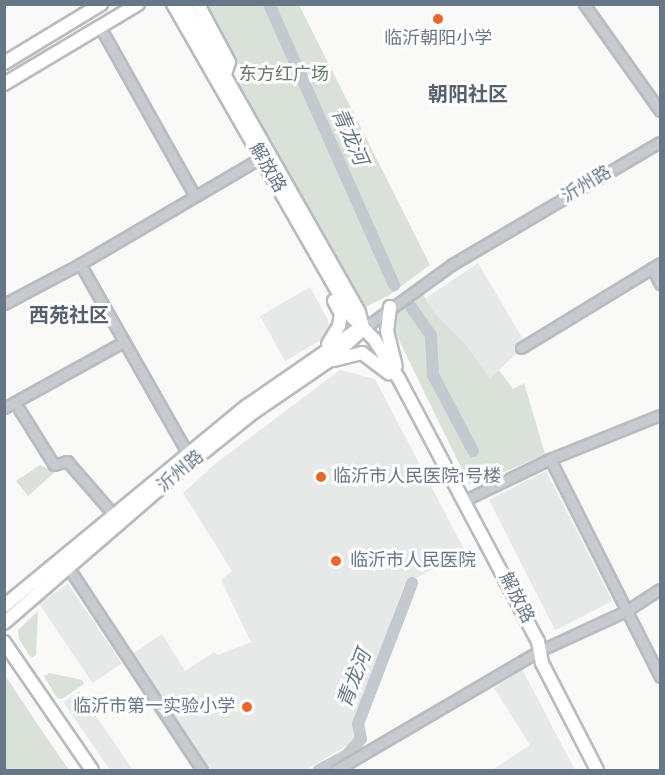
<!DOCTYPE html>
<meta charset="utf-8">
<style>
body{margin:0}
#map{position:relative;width:665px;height:775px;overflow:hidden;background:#f9f9f7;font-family:"Alegreya Sans","Noto Sans SC",sans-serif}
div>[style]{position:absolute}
.built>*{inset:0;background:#e7e8e8;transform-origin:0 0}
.green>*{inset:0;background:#dae1d8}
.river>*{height:12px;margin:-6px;padding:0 6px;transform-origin:6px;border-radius:6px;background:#c2cad0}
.roads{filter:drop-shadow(2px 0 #b8bcc0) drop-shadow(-2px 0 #b8bcc0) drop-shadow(0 2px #b8bcc0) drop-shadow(0 -2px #b8bcc0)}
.minor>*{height:9px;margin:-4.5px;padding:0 4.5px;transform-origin:4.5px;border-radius:4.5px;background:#c7cace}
.major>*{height:12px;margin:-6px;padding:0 6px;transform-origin:6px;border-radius:6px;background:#fff}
.dots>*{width:16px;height:16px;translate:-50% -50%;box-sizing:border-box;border:3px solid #fff;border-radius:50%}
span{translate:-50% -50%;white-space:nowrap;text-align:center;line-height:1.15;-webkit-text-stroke:6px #fff;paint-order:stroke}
.poi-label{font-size:18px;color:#677788}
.left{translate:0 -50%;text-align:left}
.right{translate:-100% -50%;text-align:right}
.park-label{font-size:18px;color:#657a63}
.street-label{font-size:18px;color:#677788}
.neighbourhood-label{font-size:20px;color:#56606d;font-weight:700}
.water-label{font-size:20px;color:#637783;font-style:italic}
.frame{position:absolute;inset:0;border:6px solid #677788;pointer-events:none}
</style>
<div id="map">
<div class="built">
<i style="clip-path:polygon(478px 263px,526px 344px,490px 379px,466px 345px,433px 313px,426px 298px)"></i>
<i style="clip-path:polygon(310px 287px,328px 320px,329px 329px,323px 339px,285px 361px,260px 316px)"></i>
<i style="clip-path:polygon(340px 370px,375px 379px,465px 551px,404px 585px,355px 724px,356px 735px,349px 744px,306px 770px,208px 770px,131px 655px,162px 634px,185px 671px,214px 652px,218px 655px,251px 642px,221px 580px,232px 571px,183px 493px,215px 464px)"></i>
<i style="left:546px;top:471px;width:146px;height:64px;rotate:63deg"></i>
<i style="left:68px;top:584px;width:96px;height:35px;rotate:56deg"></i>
<i style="clip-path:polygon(522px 669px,575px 770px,492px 770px,530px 745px,494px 688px)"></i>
<i style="clip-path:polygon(79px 691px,133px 770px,110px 770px,63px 702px)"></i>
</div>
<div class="green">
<i style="clip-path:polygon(206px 5px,299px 5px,430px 265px,388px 296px,365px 307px,358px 298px,238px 85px,239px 72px)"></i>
<i style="clip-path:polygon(422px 293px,433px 311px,466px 345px,490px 379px,499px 370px,513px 389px,524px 383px,545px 454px,475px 485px,469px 484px,394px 330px,393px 316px)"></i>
<i style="clip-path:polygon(40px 465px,55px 472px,28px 496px,16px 481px)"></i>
<i style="clip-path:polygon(38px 611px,36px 655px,31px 658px,19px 639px,18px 630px)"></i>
<i style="clip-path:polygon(49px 673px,82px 680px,84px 684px,62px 699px,57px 698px,44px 676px)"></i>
<i style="clip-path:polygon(5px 675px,42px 731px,69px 770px,5px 770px)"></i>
</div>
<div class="river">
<i style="left:269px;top:4px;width:308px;rotate:66deg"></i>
<i style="left:411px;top:307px;width:35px;rotate:55deg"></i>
<i style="left:431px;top:336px;width:39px;rotate:87deg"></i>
<i style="left:433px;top:375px;width:86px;rotate:62.2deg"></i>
<i style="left:319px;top:770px;width:32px;rotate:-28deg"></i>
<i style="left:347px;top:755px;width:21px;rotate:-49deg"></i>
<i style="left:361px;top:739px;width:15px;rotate:-101deg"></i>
<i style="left:358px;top:724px;width:151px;rotate:-69deg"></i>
</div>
<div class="roads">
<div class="minor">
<i style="left:584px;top:4px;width:131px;rotate:54.6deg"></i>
<i style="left:100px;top:27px;width:194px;rotate:60.7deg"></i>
<i style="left:652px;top:268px;width:18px;rotate:63deg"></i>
<i style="left:4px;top:304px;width:86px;rotate:-27.8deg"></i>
<i style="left:363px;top:329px;width:109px;rotate:-36deg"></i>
<i style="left:451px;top:265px;width:243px;rotate:-30.5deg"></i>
<i style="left:521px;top:348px;width:163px;rotate:-31.4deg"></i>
<i style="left:4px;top:408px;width:136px;rotate:-29deg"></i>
<i style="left:19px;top:409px;width:66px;rotate:58deg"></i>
<i style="left:54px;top:465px;width:14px;rotate:-17deg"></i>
<i style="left:67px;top:461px;width:72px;rotate:49deg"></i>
<i style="left:188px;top:454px;width:219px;rotate:-119.6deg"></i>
<i style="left:80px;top:264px;width:210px;rotate:-30.4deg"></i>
<i style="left:550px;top:459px;width:244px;rotate:63.2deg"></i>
<i style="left:465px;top:500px;width:94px;rotate:-25.8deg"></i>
<i style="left:550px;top:459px;width:118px;rotate:-21.8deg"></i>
<i style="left:70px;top:570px;width:240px;rotate:56.6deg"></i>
<i style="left:336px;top:770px;width:235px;rotate:-30.4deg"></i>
<i style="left:539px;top:651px;width:96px;rotate:-24.7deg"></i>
<i style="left:626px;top:611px;width:40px;rotate:-32.9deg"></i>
</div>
<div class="major">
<i style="left:173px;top:4px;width:361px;rotate:60.2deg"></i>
<i style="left:352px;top:317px;width:31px;rotate:45deg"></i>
<i style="left:374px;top:339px;width:47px;rotate:58deg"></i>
<i style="left:399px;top:379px;width:297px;rotate:62.1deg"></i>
<i style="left:538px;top:641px;width:22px;rotate:80deg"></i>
<i style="left:542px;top:663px;width:120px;rotate:62.8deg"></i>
<i style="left:184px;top:4px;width:354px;rotate:60.4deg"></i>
<i style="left:359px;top:312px;width:16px;rotate:76deg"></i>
<i style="left:198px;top:4px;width:66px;rotate:61.9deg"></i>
<i style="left:229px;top:62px;width:16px;rotate:108deg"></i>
<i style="left:4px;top:63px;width:114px;rotate:-31.3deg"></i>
<i style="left:4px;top:84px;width:156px;rotate:-30.8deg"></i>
<i style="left:390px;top:307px;width:24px;rotate:97deg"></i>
<i style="left:387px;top:331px;width:36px;rotate:76deg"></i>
<i style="left:328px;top:344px;width:21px;rotate:-59deg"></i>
<i style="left:339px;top:326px;width:12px;rotate:-81deg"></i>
<i style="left:341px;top:314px;width:15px;rotate:-118deg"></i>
<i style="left:334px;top:360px;width:29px;rotate:-14deg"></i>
<i style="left:362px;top:353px;width:34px;rotate:37deg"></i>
<i style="left:4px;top:606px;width:315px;rotate:-39.5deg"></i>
<i style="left:247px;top:406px;width:130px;rotate:-34.7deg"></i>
<i style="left:4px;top:623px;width:239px;rotate:-40.8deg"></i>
<i style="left:185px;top:467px;width:88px;rotate:-38.6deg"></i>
<i style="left:254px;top:412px;width:88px;rotate:-34.4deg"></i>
<i style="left:327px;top:362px;width:49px;rotate:-42.5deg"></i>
<i style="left:4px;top:642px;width:155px;rotate:55.5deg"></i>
</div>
</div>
<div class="dots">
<i style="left:438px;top:19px;background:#e86728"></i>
<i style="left:321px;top:477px;background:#e86728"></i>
<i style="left:336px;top:561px;background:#e86728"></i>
<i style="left:247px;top:707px;background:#e86728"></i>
</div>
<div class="poi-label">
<span style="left:438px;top:39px">临沂朝阳小学</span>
<span class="left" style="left:333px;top:477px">临沂市人民医院1号楼</span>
<span class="left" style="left:350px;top:561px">临沂市人民医院</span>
<span class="right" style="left:235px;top:707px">临沂市第一实验小学</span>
</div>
<div class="park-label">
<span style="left:284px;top:75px">东方红广场</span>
</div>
<div class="street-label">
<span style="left:267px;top:168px;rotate:60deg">解放路</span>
<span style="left:587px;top:185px;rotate:-31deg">沂州路</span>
<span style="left:181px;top:472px;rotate:-40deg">沂州路</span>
<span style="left:516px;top:598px;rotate:63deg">解放路</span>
</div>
<div class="neighbourhood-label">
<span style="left:468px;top:95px">朝阳社区</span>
<span style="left:69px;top:316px">西苑社区</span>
</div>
<div class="water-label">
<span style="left:349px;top:137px;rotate:66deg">青龙河</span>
<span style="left:355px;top:679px;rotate:-69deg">青龙河</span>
</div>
<div class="frame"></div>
</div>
